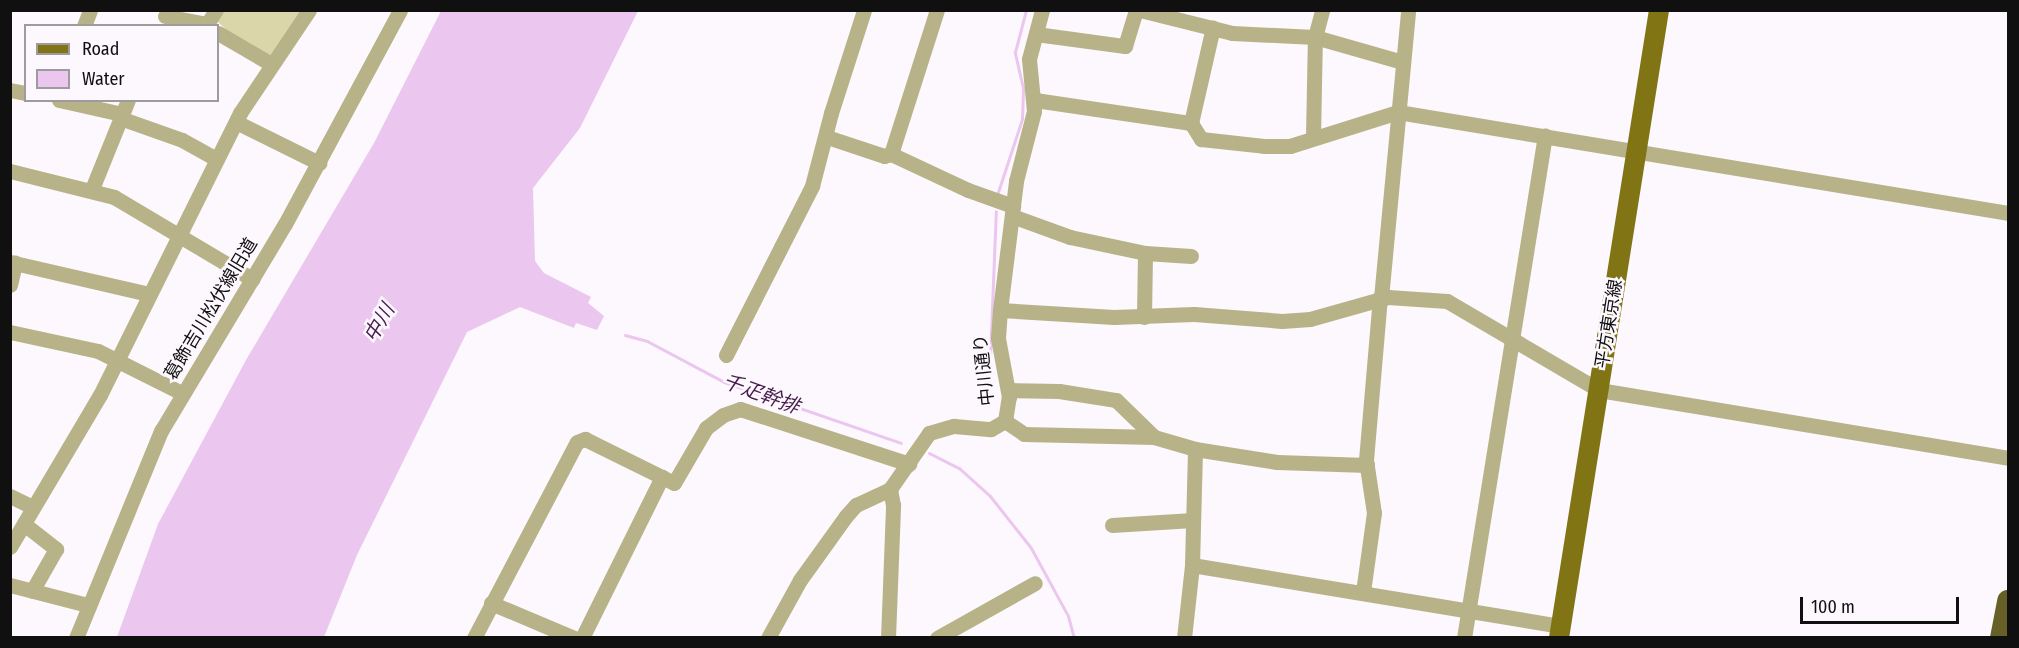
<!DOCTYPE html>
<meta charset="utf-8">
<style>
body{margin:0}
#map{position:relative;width:2019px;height:648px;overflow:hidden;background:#fcf8fd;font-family:"Fira Sans Condensed","Noto Sans JP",sans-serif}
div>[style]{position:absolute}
.green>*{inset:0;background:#dbd5aa}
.water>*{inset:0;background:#ebc6ef}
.stream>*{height:3px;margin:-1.5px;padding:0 1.5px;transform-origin:1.5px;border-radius:1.5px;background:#ebc6ef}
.minor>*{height:15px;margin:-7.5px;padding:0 7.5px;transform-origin:7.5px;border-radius:7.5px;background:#b7b287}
.major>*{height:20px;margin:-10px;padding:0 10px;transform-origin:10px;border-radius:10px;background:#807414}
.highway>*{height:22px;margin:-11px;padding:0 11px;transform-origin:11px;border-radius:11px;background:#665f26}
span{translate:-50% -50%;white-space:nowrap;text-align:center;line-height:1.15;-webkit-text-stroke:5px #fcf8fd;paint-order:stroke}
.street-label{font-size:18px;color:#111011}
.water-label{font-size:20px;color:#481c4e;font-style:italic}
.frame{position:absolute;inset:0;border:12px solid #111011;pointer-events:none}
.legend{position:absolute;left:24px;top:24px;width:195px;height:78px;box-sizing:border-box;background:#fcf8fd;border:2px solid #9e9b9f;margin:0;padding:8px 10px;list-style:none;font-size:18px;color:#111011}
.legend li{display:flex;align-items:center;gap:12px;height:30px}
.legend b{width:30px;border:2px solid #9e9b9f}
.scale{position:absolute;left:1800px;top:597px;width:159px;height:27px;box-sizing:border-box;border:3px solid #111011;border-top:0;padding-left:8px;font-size:18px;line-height:21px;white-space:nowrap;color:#111011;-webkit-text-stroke:4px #fcf8fd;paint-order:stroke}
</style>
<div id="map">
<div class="green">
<i style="clip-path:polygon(225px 11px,304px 11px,270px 59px,236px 39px,218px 22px)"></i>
</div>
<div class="water">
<i style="clip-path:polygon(441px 11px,638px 11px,580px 128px,533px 188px,535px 261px,544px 273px,591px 297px,588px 303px,604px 316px,597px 330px,576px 323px,574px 328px,520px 307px,467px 332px,357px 555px,324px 637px,117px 637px,158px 524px,246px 360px,374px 143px)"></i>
</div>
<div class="stream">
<i style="left:998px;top:192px;width:77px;rotate:-71.8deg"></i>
<i style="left:1022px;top:119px;width:31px;rotate:-88deg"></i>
<i style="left:1023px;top:88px;width:37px;rotate:-103deg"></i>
<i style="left:1015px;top:52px;width:43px;rotate:-75.3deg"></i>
<i style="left:625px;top:335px;width:23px;rotate:15deg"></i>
<i style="left:647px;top:341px;width:87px;rotate:28deg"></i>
<i style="left:724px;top:382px;width:187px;rotate:19deg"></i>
<i style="left:989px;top:382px;width:171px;rotate:-87.7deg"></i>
<i style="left:929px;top:453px;width:34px;rotate:27deg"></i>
<i style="left:959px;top:468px;width:42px;rotate:42.1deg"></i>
<i style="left:990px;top:496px;width:66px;rotate:51.7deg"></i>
<i style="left:1031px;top:548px;width:77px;rotate:61.4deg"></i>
<i style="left:1068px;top:616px;width:23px;rotate:75deg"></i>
</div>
<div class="minor">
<i style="left:1140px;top:10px;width:95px;rotate:14deg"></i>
<i style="left:1232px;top:33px;width:83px;rotate:2.8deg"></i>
<i style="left:1315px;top:37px;width:91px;rotate:15.9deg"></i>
<i style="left:165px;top:16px;width:43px;rotate:10.8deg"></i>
<i style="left:207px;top:24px;width:17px;rotate:-57deg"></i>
<i style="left:84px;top:26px;width:17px;rotate:-69deg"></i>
<i style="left:218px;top:33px;width:61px;rotate:30.3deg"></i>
<i style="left:1036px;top:34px;width:90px;rotate:7.7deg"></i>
<i style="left:1125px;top:46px;width:38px;rotate:-73deg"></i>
<i style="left:10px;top:90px;width:16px;rotate:11deg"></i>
<i style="left:59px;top:100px;width:65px;rotate:12.5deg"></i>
<i style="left:1035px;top:100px;width:158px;rotate:8.4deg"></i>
<i style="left:1191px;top:123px;width:19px;rotate:58deg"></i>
<i style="left:1201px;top:139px;width:63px;rotate:6.3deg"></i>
<i style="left:1264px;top:146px;width:26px"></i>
<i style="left:1290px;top:146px;width:113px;rotate:-17.5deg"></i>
<i style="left:1398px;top:112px;width:618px;rotate:9.4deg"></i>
<i style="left:120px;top:118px;width:66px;rotate:19.5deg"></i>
<i style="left:182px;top:140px;width:39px;rotate:29deg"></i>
<i style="left:236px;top:122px;width:93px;rotate:26.3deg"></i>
<i style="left:1191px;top:123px;width:98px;rotate:-77.1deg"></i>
<i style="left:827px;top:137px;width:60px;rotate:18.4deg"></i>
<i style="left:884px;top:156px;width:7px;rotate:-16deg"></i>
<i style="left:891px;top:154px;width:85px;rotate:25.1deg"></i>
<i style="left:968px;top:190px;width:48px;rotate:19.6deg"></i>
<i style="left:1313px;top:137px;width:100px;rotate:-88.9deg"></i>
<i style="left:1315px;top:37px;width:28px;rotate:-75deg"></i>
<i style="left:891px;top:154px;width:151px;rotate:-72.3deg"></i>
<i style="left:10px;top:171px;width:107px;rotate:14deg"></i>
<i style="left:114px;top:197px;width:161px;rotate:30.7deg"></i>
<i style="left:92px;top:189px;width:96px;rotate:-68deg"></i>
<i style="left:1012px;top:216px;width:62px;rotate:19.9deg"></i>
<i style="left:1070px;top:237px;width:77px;rotate:12deg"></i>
<i style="left:1145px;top:253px;width:46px;rotate:3.7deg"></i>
<i style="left:10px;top:262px;width:143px;rotate:13deg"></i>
<i style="left:10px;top:285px;width:23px;rotate:-77deg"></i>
<i style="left:1381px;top:298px;width:289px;rotate:-84.6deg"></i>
<i style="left:1000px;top:310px;width:114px;rotate:3.5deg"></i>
<i style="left:1114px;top:317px;width:80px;rotate:-2.1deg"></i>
<i style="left:1194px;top:314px;width:88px;rotate:4.5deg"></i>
<i style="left:1282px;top:321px;width:28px;rotate:-4deg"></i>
<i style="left:1310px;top:319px;width:81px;rotate:-15.8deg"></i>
<i style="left:1388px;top:297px;width:59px;rotate:3.9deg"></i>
<i style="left:1447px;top:301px;width:176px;rotate:30.4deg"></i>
<i style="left:1599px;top:390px;width:415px;rotate:9.4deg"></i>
<i style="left:1144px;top:317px;width:64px;rotate:-89.1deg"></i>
<i style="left:10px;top:332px;width:90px;rotate:12.2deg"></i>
<i style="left:98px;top:351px;width:94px;rotate:26.6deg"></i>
<i style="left:726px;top:355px;width:190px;rotate:-63deg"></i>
<i style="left:812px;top:186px;width:75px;rotate:-75.4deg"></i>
<i style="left:831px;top:113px;width:108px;rotate:-72.2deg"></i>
<i style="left:1008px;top:390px;width:51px;rotate:1.1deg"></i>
<i style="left:1059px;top:391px;width:58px;rotate:9deg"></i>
<i style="left:1116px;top:400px;width:53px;rotate:44.2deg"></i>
<i style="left:1005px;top:421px;width:23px;rotate:34deg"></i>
<i style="left:1024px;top:434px;width:130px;rotate:1.3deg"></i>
<i style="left:1154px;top:437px;width:43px;rotate:16.3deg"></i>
<i style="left:1195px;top:449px;width:83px;rotate:9deg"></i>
<i style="left:1277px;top:462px;width:90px;rotate:1.9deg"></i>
<i style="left:10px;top:496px;width:25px;rotate:26deg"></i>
<i style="left:24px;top:524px;width:41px;rotate:38deg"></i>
<i style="left:56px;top:549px;width:48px;rotate:119.7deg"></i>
<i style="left:1112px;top:525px;width:81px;rotate:-3.5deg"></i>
<i style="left:10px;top:547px;width:177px;rotate:-59.4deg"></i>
<i style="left:100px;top:395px;width:315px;rotate:-63.6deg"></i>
<i style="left:240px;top:113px;width:124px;rotate:-56.2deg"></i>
<i style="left:1192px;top:565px;width:374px;rotate:9.4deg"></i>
<i style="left:10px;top:585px;width:81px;rotate:14.4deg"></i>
<i style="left:1363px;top:592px;width:80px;rotate:-82.1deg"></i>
<i style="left:1374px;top:513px;width:54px;rotate:-98.6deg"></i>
<i style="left:1366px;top:460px;width:163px;rotate:-85.1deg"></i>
<i style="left:491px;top:603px;width:90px;rotate:22.9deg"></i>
<i style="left:76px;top:638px;width:224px;rotate:-67.7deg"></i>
<i style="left:161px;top:431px;width:241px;rotate:-59.1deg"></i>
<i style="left:285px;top:224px;width:243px;rotate:-61.7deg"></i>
<i style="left:474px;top:638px;width:221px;rotate:-62.3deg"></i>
<i style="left:577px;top:442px;width:9px;rotate:-21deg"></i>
<i style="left:585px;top:439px;width:99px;rotate:26.3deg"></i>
<i style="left:674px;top:483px;width:64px;rotate:-59.8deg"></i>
<i style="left:706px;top:428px;width:21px;rotate:-37deg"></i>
<i style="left:723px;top:415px;width:18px;rotate:-19deg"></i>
<i style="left:740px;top:409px;width:178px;rotate:18deg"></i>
<i style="left:582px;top:638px;width:180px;rotate:-63.6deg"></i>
<i style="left:768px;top:638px;width:66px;rotate:-61.1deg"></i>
<i style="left:800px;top:580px;width:79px;rotate:-54.3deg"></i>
<i style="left:846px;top:516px;width:15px;rotate:-48deg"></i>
<i style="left:856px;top:505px;width:38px;rotate:-25deg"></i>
<i style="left:890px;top:489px;width:68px;rotate:-55.1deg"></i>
<i style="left:929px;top:433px;width:26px;rotate:-16deg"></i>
<i style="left:954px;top:426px;width:37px;rotate:5deg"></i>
<i style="left:991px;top:429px;width:16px;rotate:-30deg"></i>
<i style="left:1005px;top:421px;width:24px;rotate:-81deg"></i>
<i style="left:1009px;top:397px;width:60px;rotate:-100.6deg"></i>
<i style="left:998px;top:338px;width:28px;rotate:-86deg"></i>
<i style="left:1000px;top:310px;width:130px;rotate:-82.9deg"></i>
<i style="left:1016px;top:181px;width:72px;rotate:-75.6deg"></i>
<i style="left:1034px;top:111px;width:52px;rotate:-95.5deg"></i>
<i style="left:1029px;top:59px;width:51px;rotate:-75.1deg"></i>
<i style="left:888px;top:638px;width:133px;rotate:-87.8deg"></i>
<i style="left:893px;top:505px;width:16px;rotate:-101deg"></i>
<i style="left:937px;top:638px;width:112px;rotate:-29.3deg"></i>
<i style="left:1184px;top:638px;width:73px;rotate:-83.7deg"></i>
<i style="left:1192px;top:565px;width:116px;rotate:-88.5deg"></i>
<i style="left:1464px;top:638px;width:509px;rotate:-80.85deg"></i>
</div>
<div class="major">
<i style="left:1559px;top:638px;width:636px;rotate:-80.95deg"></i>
</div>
<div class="highway">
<i style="left:2001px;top:638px;width:38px;rotate:-79deg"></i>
</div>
<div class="street-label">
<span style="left:211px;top:309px;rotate:-59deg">葛飾吉川松伏線旧道</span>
<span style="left:1609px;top:324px;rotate:-81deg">平方東京線</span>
<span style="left:984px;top:370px;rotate:-96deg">中川通り</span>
</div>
<div class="water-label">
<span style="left:379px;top:323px;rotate:-60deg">中川</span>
<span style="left:761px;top:394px;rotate:20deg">千疋幹排</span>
</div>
<div class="frame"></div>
<ul class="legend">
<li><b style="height:8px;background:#807414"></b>Road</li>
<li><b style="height:16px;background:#ebc6ef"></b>Water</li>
</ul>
<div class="scale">100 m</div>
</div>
